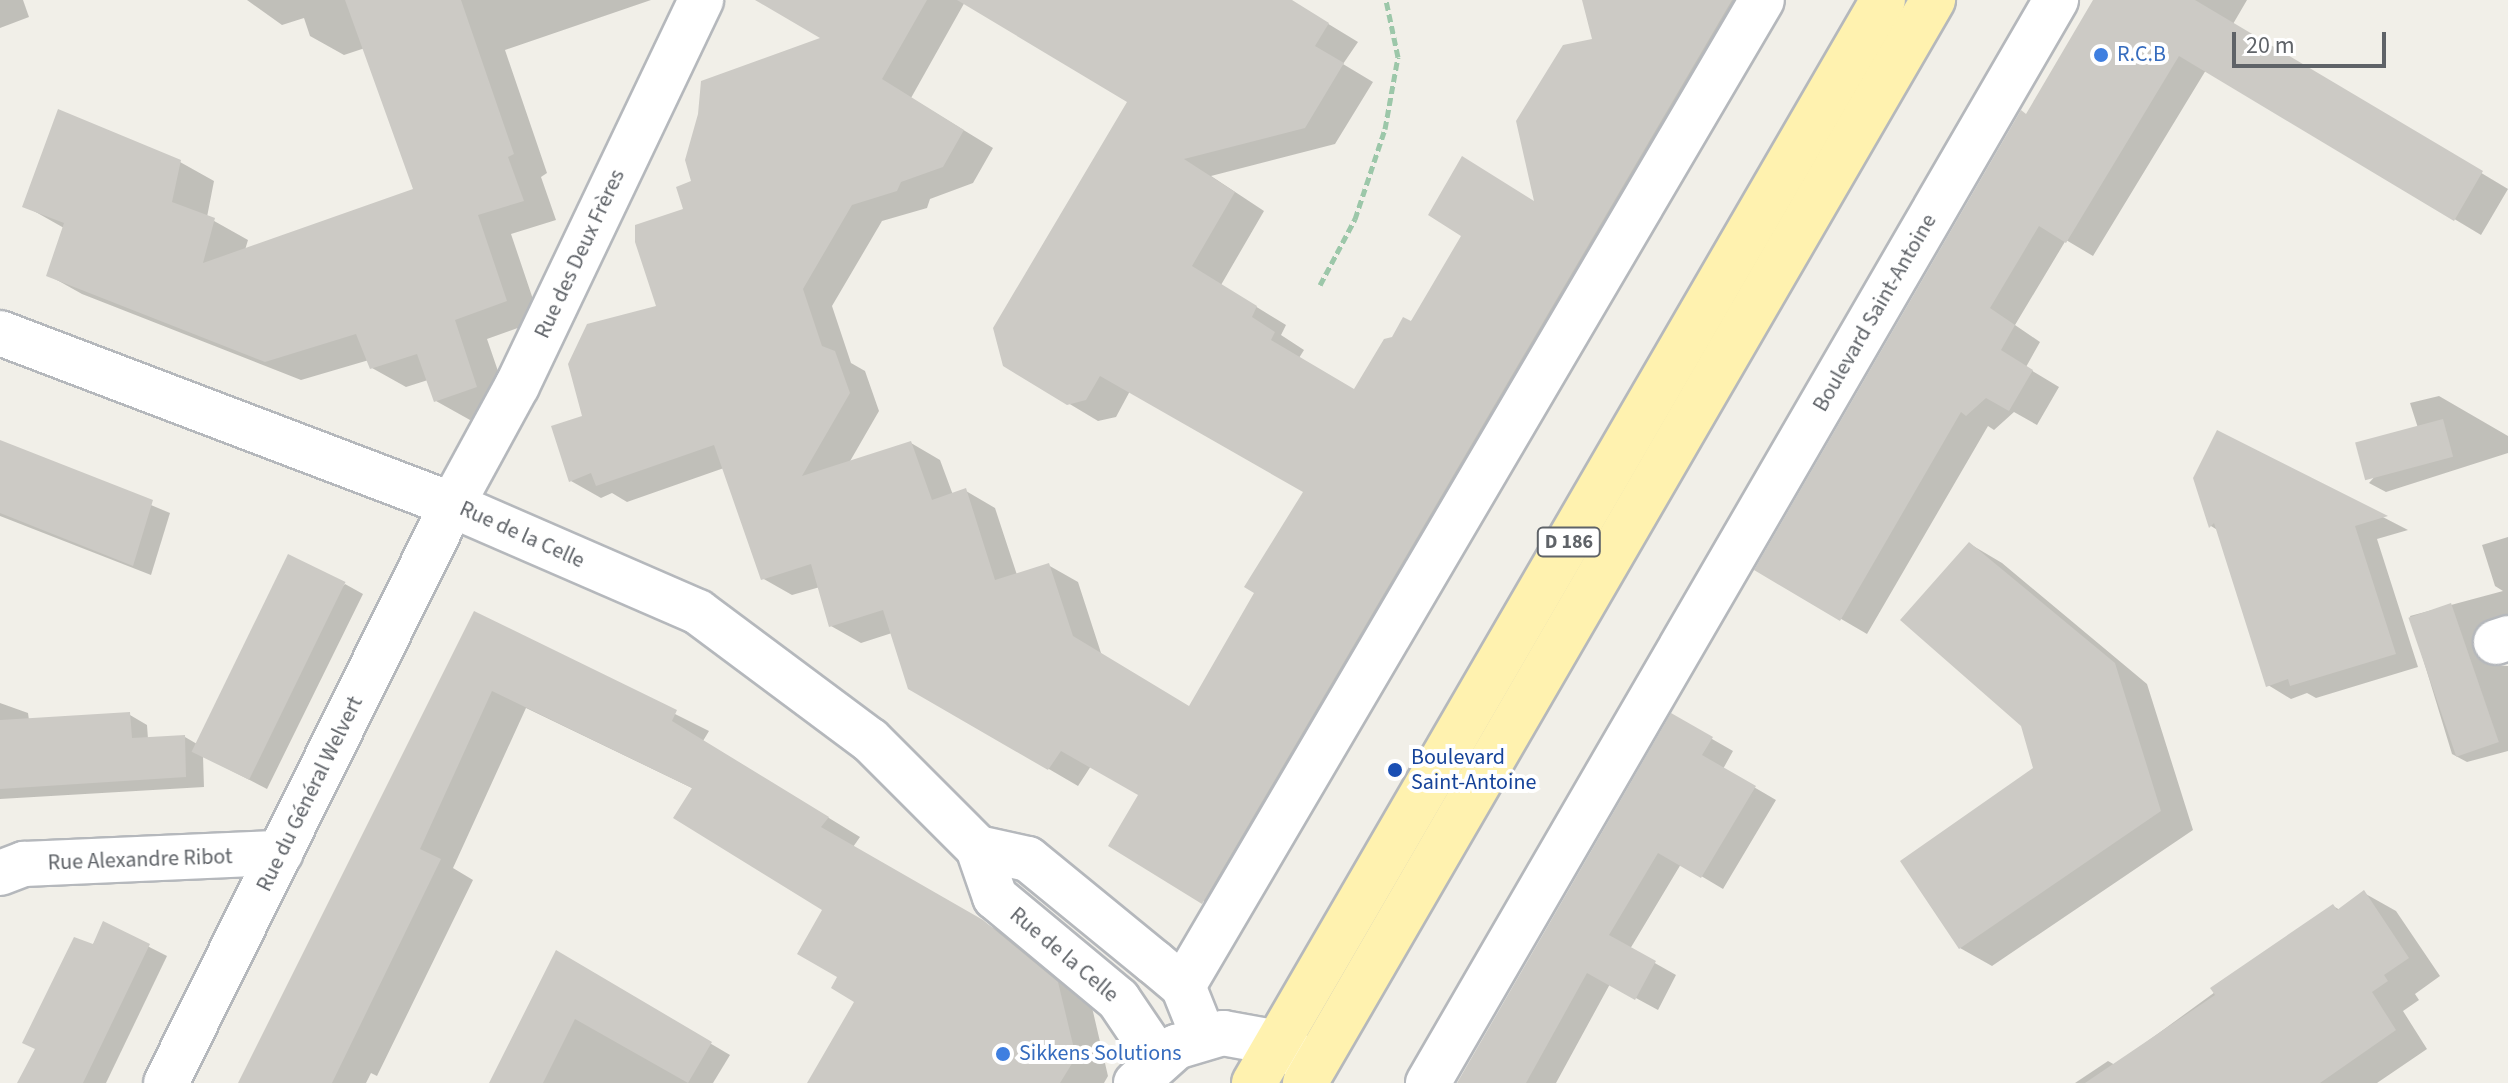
<!DOCTYPE html>
<meta charset="utf-8">
<style>
body{margin:0}
#map{position:relative;width:2508px;height:1083px;overflow:hidden;background:#f1efe8;font-family:"Source Sans 3",sans-serif}
div>[style]{position:absolute}
.shadow>*{inset:0;background:#0003}
.building>*{inset:0;background:#cccac5;transform-origin:0 0}
.path>*{height:5px;margin-top:-2.5px;transform-origin:0;background:repeating-linear-gradient(90deg,#9cc7a9 0 8px,transparent 0 12px)}
.roads{filter:drop-shadow(2px 0 #b5b8bc) drop-shadow(-2px 0 #b5b8bc) drop-shadow(0 2px #b5b8bc) drop-shadow(0 -2px #b5b8bc)}
.street>*{height:44px;margin:-22px;padding:0 22px;transform-origin:22px;border-radius:22px;background:#fff}
.primary>*{height:44px;margin:-22px;padding:0 22px;transform-origin:22px;border-radius:22px;background:#fff2af}
.dots>*{width:22px;height:22px;translate:-50% -50%;box-sizing:border-box;border:4px solid #fff;border-radius:50%}
span{translate:-50% -50%;white-space:nowrap;text-align:center;line-height:1.15;-webkit-text-stroke:8px #fff;paint-order:stroke}
.shield-label span{padding:2px 6px;background:#fff;border:2px solid;border-radius:6px;-webkit-text-stroke-width:0}
.shield-label{font-size:20px;color:#5f6368;font-weight:700}
.shop-label{font-size:22px;color:#366cbe}
.left{translate:0 -50%;text-align:left}
.street-label{font-size:22px;color:#5f6368}
.transit-label{font-size:22px;color:#164399}
.scale{position:absolute;left:2232px;top:32px;width:154px;height:36px;box-sizing:border-box;border:4px solid #5f6368;border-top:0;padding-left:10px;font-size:24px;line-height:28px;white-space:nowrap;color:#5f6368;-webkit-text-stroke:6px #fff;paint-order:stroke}
</style>
<div id="map">
<div class="shadow">
<i style="clip-path:polygon(0 0,23px 0,29px 17px,0 28px)"></i>
<i style="clip-path:polygon(247px 0,651px 0,505px 50px,547px 173px,541px 177px,556px 220px,511px 234px,540px 320px,487px 339px,510px 406px,470px 420px,436px 401px,428px 380px,406px 387px,372px 368px,369px 360px,301px 380px,82px 294px,48px 275px,64px 228px,25px 206px,180px 162px,214px 181px,207px 217px,248px 240px,245px 250px,416px 190px,365px 48px,344px 55px,310px 36px,304px 18px,282px 25px)"></i>
<i style="clip-path:polygon(767px 0,966px 0,911px 98px,993px 148px,973px 183px,930px 199px,927px 208px,882px 221px,832px 306px,851px 363px,865px 371px,879px 411px,849px 463px,911px 443px,940px 460px,953px 495px,966px 491px,995px 508px,1017px 575px,1048px 565px,1078px 582px,1102px 656px,1190px 708px,1257px 593px,1305px 491px,1130px 391px,1116px 417px,1098px 421px,1068px 403px,1129px 101px,985px 0,1289px 0,1358px 42px,1343px 64px,1373px 82px,1335px 144px,1211px 176px,1264px 211px,1221px 285px,1286px 325px,1281px 335px,1304px 350px,1299px 358px,1355px 392px,1393px 338px,1537px 203px,1594px 40px,1584px 0,1770px 0,1233px 919px,1111px 845px,1141px 794px,1091px 766px,1078px 786px,910px 688px,892px 633px,861px 643px,831px 626px,820px 587px,792px 595px,762px 578px,724px 468px,627px 502px,612px 493px,601px 498px,571px 481px,659px 307px,694px 183px,824px 38px)"></i>
<i style="clip-path:polygon(2095px 0,2247px 0,2233px 24px,2508px 189px,2481px 235px,2206px 70px,2093px 256px,2066px 240px,2015px 325px,2040px 342px,2026px 367px,2059px 387px,2037px 425px,2014px 412px,1994px 430px,1988px 426px,1867px 634px,1757px 570px)"></i>
<i style="clip-path:polygon(2439px 396px,2508px 436px,2508px 453px,2386px 492px,2369px 483px,2418px 428px,2410px 403px)"></i>
<i style="clip-path:polygon(2218px 432px,2408px 530px,2377px 539px,2418px 667px,2316px 698px,2307px 693px,2291px 699px,2268px 685px,2219px 531px,2211px 526px,2195px 478px)"></i>
<i style="clip-path:polygon(0 442px,170px 513px,151px 575px,0 516px)"></i>
<i style="clip-path:polygon(2508px 537px,2508px 626px,2486px 647px,2492px 665px,2508px 666px,2508px 751px,2467px 762px,2452px 754px,2410px 616px,2503px 591px,2495px 586px,2482px 545px)"></i>
<i style="clip-path:polygon(1970px 544px,2002px 563px,2147px 684px,2193px 830px,1992px 966px,1960px 948px,2036px 769px)"></i>
<i style="clip-path:polygon(345px 584px,363px 594px,267px 789px,203px 756px,204px 787px,0 799px,0 703px,28px 713px,29px 720px,130px 715px,147px 725px,148px 739px,185px 737px,197px 744px)"></i>
<i style="clip-path:polygon(475px 614px,709px 731px,703px 741px,860px 837px,853px 847px,1016px 941px,1091px 1003px,1108px 1076px,1104px 1083px,809px 1083px,857px 1001px,839px 976px,825px 909px,694px 789px,526px 708px,453px 868px,473px 880px,377px 1076px,371px 1073px,366px 1083px,240px 1083px)"></i>
<i style="clip-path:polygon(1672px 716px,1733px 751px,1723px 769px,1776px 800px,1723px 889px,1681px 864px,1630px 949px,1676px 975px,1658px 1010px,1610px 984px,1556px 1083px,1459px 1083px)"></i>
<i style="clip-path:polygon(2364px 893px,2396px 911px,2440px 976px,2415px 994px,2419px 1000px,2403px 1011px,2427px 1049px,2377px 1083px,2075px 1083px,2108px 1061px,2115px 1065px,2333px 906px,2340px 910px)"></i>
<i style="clip-path:polygon(104px 924px,167px 956px,106px 1083px,19px 1083px)"></i>
<i style="clip-path:polygon(557px 953px,730px 1055px,713px 1083px,491px 1083px)"></i>
</div>
<div class="building">
<i style="clip-path:polygon(345px 0,461px 0,514px 154px,508px 157px,524px 201px,478px 215px,507px 301px,455px 320px,477px 387px,434px 402px,417px 354px,370px 369px,356px 334px,265px 362px,46px 276px,64px 223px,22px 207px,58px 109px,181px 160px,172px 202px,215px 218px,203px 263px,413px 189px)"></i>
<i style="clip-path:polygon(755px 0,927px 0,882px 79px,964px 130px,943px 167px,901px 182px,897px 191px,852px 205px,803px 289px,822px 346px,835px 351px,850px 393px,802px 476px,911px 441px,932px 500px,966px 488px,995px 580px,1049px 563px,1073px 636px,1189px 706px,1254px 593px,1244px 587px,1303px 492px,1100px 376px,1086px 400px,1067px 405px,1003px 366px,993px 328px,1127px 102px,957px 0,1292px 0,1329px 23px,1315px 46px,1344px 63px,1305px 128px,1184px 159px,1235px 192px,1192px 266px,1257px 306px,1252px 317px,1275px 332px,1271px 340px,1354px 389px,1384px 339px,1392px 337px,1403px 317px,1411px 321px,1461px 236px,1428px 215px,1462px 156px,1534px 201px,1516px 121px,1563px 45px,1592px 39px,1582px 0,1732px 0,1202px 904px,1108px 846px,1138px 795px,1061px 751px,1048px 770px,908px 689px,883px 610px,829px 627px,811px 564px,761px 580px,714px 445px,596px 486px,591px 473px,569px 482px,551px 426px,582px 416px,568px 364px,587px 324px,656px 306px,635px 242px,635px 225px,683px 209px,676px 187px,691px 181px,685px 160px,698px 114px,701px 81px,820px 38px)"></i>
<i style="clip-path:polygon(2093px 0,2195px 0,2483px 171px,2454px 221px,2179px 56px,2066px 243px,2039px 226px,1990px 308px,2015px 325px,2001px 350px,2033px 370px,2009px 411px,1986px 398px,1966px 416px,1961px 412px,1840px 621px,1754px 570px,2021px 110px,2026px 114px)"></i>
<i style="left:2443px;top:419px;width:39px;height:91px;rotate:75deg"></i>
<i style="clip-path:polygon(2217px 430px,2388px 516px,2355px 526px,2396px 654px,2290px 686px,2288px 679px,2266px 687px,2214px 523px,2209px 528px,2193px 478px)"></i>
<i style="clip-path:polygon(0 440px,153px 500px,133px 566px,0 513px)"></i>
<i style="clip-path:polygon(1969px 542px,2115px 663px,2161px 811px,1959px 949px,1900px 861px,2033px 768px,2021px 726px,1900px 620px)"></i>
<i style="left:288px;top:554px;width:64px;height:220px;rotate:26deg"></i>
<i style="left:2451px;top:603px;width:147px;height:45px;rotate:71deg"></i>
<i style="clip-path:polygon(474px 611px,677px 710px,672px 721px,829px 817px,821px 827px,983px 920px,1058px 982px,1076px 1057px,1060px 1083px,807px 1083px,854px 1002px,831px 988px,837px 977px,797px 954px,822px 910px,673px 818px,692px 788px,492px 691px,420px 849px,441px 859px,332px 1083px,238px 1083px)"></i>
<i style="clip-path:polygon(130px 712px,132px 738px,185px 735px,186px 777px,0 789px,0 720px)"></i>
<i style="clip-path:polygon(1671px 713px,1713px 737px,1702px 755px,1756px 786px,1701px 878px,1658px 853px,1609px 935px,1656px 961px,1635px 1000px,1587px 973px,1526px 1083px,1457px 1083px)"></i>
<i style="clip-path:polygon(2364px 890px,2409px 958px,2384px 975px,2388px 981px,2372px 992px,2396px 1030px,2320px 1083px,2085px 1083px,2215px 995px,2210px 988px,2333px 904px,2337px 910px)"></i>
<i style="clip-path:polygon(103px 921px,150px 944px,83px 1083px,17px 1083px,35px 1049px,22px 1043px,74px 937px,93px 944px)"></i>
<i style="clip-path:polygon(556px 950px,712px 1042px,688px 1083px,575px 1019px,543px 1083px,489px 1083px)"></i>
</div>
<div class="path">
<i style="left:1320px;top:285px;width:75px;rotate:-62.1deg"></i>
<i style="left:1355px;top:219px;width:95px;rotate:-71.6deg"></i>
<i style="left:1385px;top:129px;width:73px;rotate:-79.8deg"></i>
<i style="left:1398px;top:57px;width:58px;rotate:-101.9deg"></i>
</div>
<div class="roads">
<div class="street">
<i style="left:0;top:333px;width:484px;rotate:20.8deg"></i>
<i style="left:452px;top:505px;width:268px;rotate:23.5deg"></i>
<i style="left:698px;top:612px;width:214px;rotate:36.7deg"></i>
<i style="left:870px;top:740px;width:153px;rotate:45deg"></i>
<i style="left:978px;top:848px;width:52px;rotate:70.9deg"></i>
<i style="left:995px;top:897px;width:160px;rotate:39.7deg"></i>
<i style="left:1118px;top:999px;width:71px;rotate:55.9deg"></i>
<i style="left:2496px;top:642px;width:13px;rotate:-18deg"></i>
<i style="left:978px;top:848px;width:51px;rotate:12.4deg"></i>
<i style="left:1028px;top:859px;width:163px;rotate:39.3deg"></i>
<i style="left:1154px;top:962px;width:38px;rotate:40deg"></i>
<i style="left:1183px;top:986px;width:54px;rotate:68.2deg"></i>
<i style="left:0;top:873px;width:26px;rotate:-21deg"></i>
<i style="left:24px;top:864px;width:257px;rotate:-2.5deg"></i>
<i style="left:1183px;top:986px;width:1143px;rotate:-59.58deg"></i>
<i style="left:166px;top:1083px;width:645px;rotate:-63.67deg"></i>
<i style="left:452px;top:505px;width:136px;rotate:-61.4deg"></i>
<i style="left:517px;top:386px;width:428px;rotate:-64.5deg"></i>
<i style="left:1136px;top:1083px;width:54px;rotate:-42deg"></i>
<i style="left:1176px;top:1047px;width:49px;rotate:-16.6deg"></i>
<i style="left:1223px;top:1033px;width:56px;rotate:10.3deg"></i>
<i style="left:1278px;top:1043px;width:36px;rotate:34deg"></i>
<i style="left:1428px;top:1083px;width:1252px;rotate:-59.89deg"></i>
</div>
<div class="primary">
<i style="left:1254px;top:1083px;width:1252px;rotate:-59.85deg"></i>
<i style="left:1305px;top:1083px;width:1252px;rotate:-59.89deg"></i>
</div>
</div>
<div class="dots">
<i style="left:2101px;top:55px;background:#3f7fe0"></i>
<i style="left:1395px;top:770px;background:#1a4fb4"></i>
<i style="left:1003px;top:1054px;background:#3f7fe0"></i>
</div>
<div class="shield-label">
<span style="left:1569px;top:542px">D 186</span>
</div>
<div class="shop-label">
<span class="left" style="left:2117px;top:55px">R.C.B</span>
<span class="left" style="left:1019px;top:1054px">Sikkens Solutions</span>
</div>
<div class="street-label">
<span style="left:580px;top:254px;rotate:-65deg">Rue des Deux Frères</span>
<span style="left:1875px;top:313px;rotate:-60deg">Boulevard Saint-Antoine</span>
<span style="left:522px;top:535px;rotate:24deg">Rue de la Celle</span>
<span style="left:310px;top:794px;rotate:-64deg">Rue du Général Welvert</span>
<span style="left:140px;top:860px;rotate:-2deg">Rue Alexandre Ribot</span>
<span style="left:1064px;top:955px;rotate:40deg">Rue de la Celle</span>
</div>
<div class="transit-label">
<span class="left" style="left:1411px;top:770px">Boulevard<br>Saint-Antoine</span>
</div>
<div class="scale">20 m</div>
</div>
